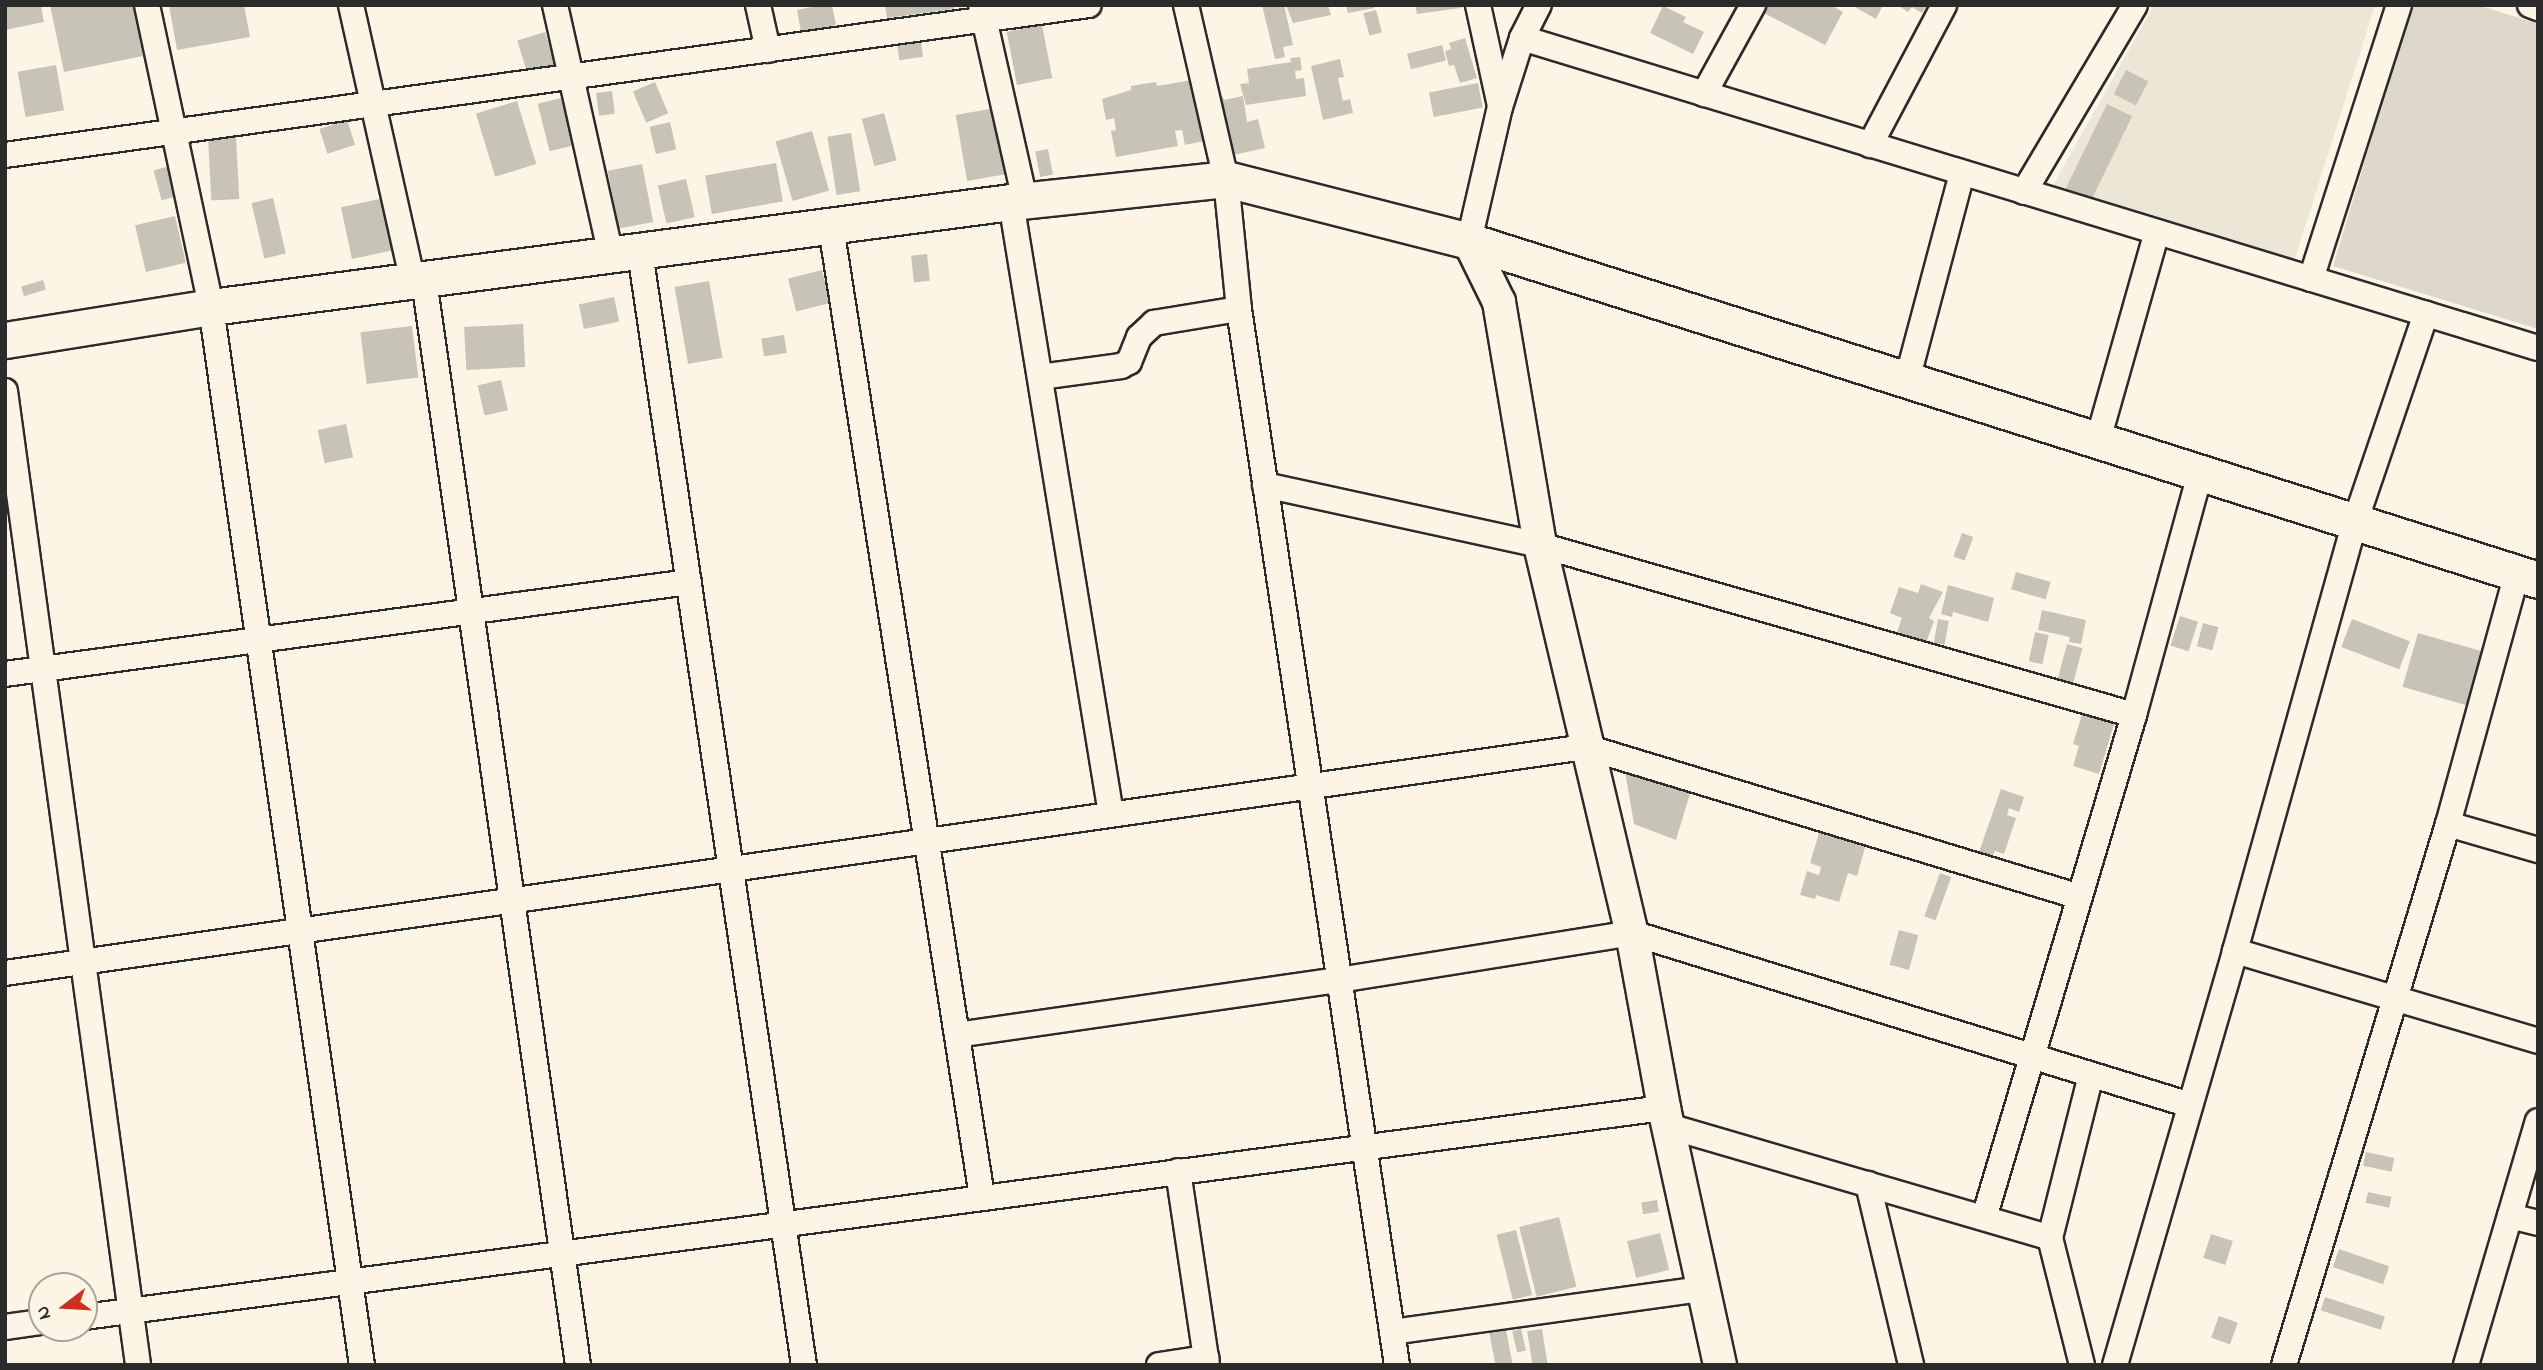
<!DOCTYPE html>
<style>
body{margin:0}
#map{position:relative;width:2543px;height:1370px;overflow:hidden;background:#fcf5e5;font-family:"Indie Flower",sans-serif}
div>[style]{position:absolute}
.built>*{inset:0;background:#ece6d7}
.green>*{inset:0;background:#ded8ca}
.building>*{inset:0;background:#c8c3b7;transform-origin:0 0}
.roads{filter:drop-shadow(2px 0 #2b2b2b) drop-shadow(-2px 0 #2b2b2b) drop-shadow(0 2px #2b2b2b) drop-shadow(0 -2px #2b2b2b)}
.minor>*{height:24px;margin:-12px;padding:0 12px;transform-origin:12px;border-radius:12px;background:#fcf5e5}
.tertiary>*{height:32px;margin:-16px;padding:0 16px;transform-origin:16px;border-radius:16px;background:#fcf5e5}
.secondary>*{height:35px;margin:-17.5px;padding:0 17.5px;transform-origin:17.5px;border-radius:17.5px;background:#fcf5e5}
span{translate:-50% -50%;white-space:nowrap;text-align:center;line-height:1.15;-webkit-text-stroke:7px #fcf5e5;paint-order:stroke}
.frame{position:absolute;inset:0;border:7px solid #2b2b2b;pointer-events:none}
.north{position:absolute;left:28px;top:1272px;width:70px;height:70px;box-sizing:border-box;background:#fcf5e5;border:2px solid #a8a49b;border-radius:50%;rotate:253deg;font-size:19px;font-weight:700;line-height:28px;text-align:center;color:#2b2b2b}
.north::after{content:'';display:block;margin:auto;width:24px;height:32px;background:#c8321e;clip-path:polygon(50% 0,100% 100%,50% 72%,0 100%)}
</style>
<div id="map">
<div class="built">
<i style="clip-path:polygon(2154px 5px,2375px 5px,2293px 265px,2051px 189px)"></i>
</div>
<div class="green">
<i style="clip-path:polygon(2412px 5px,2478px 5px,2538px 24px,2538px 329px,2333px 266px)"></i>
</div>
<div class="building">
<i style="clip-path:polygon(5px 5px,41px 5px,44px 22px,5px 30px)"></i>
<i style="clip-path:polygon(50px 5px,133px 5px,143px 56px,64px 72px)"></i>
<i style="clip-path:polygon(169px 5px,244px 5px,250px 37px,177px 50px)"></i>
<i style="clip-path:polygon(822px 5px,832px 5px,836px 25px,801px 32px,797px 10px)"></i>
<i style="clip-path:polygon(885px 5px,954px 5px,954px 9px,887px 18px)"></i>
<i style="clip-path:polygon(1262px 5px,1284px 5px,1293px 45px,1283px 47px,1285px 57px,1275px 59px)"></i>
<i style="clip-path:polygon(1286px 5px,1328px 5px,1331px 15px,1293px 23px)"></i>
<i style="clip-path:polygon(1346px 5px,1374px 5px,1374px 8px,1348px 13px)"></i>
<i style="clip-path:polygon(1415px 5px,1460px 5px,1461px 8px,1417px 14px)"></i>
<i style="clip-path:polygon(1768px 5px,1831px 5px,1843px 12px,1825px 45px,1764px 13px)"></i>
<i style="clip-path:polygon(1851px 5px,1883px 5px,1876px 19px)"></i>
<i style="clip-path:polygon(1897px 5px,1927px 5px,1922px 13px,1912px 7px,1908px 12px)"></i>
<i style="clip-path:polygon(1663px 6px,1686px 17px,1683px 22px,1704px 32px,1693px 54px,1650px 33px)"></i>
<i style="left:1376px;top:10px;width:23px;height:13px;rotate:75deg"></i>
<i style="left:1042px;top:25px;width:54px;height:36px;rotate:79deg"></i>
<i style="left:545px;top:32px;width:37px;height:29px;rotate:73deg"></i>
<i style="clip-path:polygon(1465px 38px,1477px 78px,1460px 83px,1454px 65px,1449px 66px,1445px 51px,1451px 49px,1449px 43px)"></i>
<i style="left:921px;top:42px;width:15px;height:24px;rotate:82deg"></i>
<i style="left:1442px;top:45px;width:16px;height:36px;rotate:76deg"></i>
<i style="clip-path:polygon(1300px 57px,1302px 70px,1295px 71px,1296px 79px,1304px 78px,1306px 96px,1246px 105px,1240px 84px,1249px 83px,1247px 69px,1291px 62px,1290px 58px)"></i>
<i style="clip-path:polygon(1340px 59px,1344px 77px,1338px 78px,1343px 101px,1350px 99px,1353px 113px,1323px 120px,1311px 66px)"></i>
<i style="left:56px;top:65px;width:46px;height:39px;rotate:80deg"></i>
<i style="left:2126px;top:70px;width:25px;height:27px;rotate:27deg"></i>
<i style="clip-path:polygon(1192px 80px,1204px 141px,1185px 145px,1182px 130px,1175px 131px,1178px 146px,1116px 157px,1111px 131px,1116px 130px,1114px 118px,1106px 120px,1102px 99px,1131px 90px,1131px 86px,1156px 82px,1157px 86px)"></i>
<i style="left:655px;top:82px;width:34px;height:24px;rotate:67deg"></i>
<i style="left:1478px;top:83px;width:25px;height:50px;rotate:79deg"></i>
<i style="left:612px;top:91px;width:23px;height:16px;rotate:83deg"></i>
<i style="clip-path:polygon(1243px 96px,1247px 122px,1258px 119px,1265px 148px,1229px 156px,1215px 98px,1223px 97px,1224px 100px)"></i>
<i style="left:561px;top:98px;width:49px;height:24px;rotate:76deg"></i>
<i style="left:517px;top:101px;width:66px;height:43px;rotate:73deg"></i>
<i style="left:2107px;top:104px;width:28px;height:94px;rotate:26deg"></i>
<i style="left:995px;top:108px;width:67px;height:40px;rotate:80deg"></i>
<i style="left:884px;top:113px;width:49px;height:23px;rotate:75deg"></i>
<i style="left:347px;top:120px;width:26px;height:29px;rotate:72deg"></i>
<i style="left:670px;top:122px;width:28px;height:21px;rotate:77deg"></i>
<i style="left:812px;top:131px;width:62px;height:38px;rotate:74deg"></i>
<i style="left:851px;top:133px;width:59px;height:24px;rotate:81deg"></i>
<i style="left:236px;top:136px;width:63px;height:28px;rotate:87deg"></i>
<i style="left:1048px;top:149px;width:26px;height:13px;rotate:79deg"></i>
<i style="left:776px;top:163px;width:39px;height:72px;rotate:80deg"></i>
<i style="left:642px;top:164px;width:59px;height:35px;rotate:79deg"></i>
<i style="left:170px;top:166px;width:31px;height:17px;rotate:75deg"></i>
<i style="left:686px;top:179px;width:39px;height:29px;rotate:77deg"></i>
<i style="left:273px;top:198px;width:57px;height:22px;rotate:77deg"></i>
<i style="left:384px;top:198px;width:53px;height:44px;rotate:78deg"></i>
<i style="left:175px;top:216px;width:48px;height:41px;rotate:77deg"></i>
<i style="left:927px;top:254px;width:27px;height:16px;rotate:84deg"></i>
<i style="left:822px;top:270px;width:34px;height:35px;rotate:76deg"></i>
<i style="left:43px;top:280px;width:10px;height:23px;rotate:73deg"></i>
<i style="left:709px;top:281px;width:78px;height:35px;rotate:80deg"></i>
<i style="left:614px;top:297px;width:25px;height:36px;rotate:78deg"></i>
<i style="left:523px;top:324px;width:43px;height:59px;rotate:87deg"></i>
<i style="left:412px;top:326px;width:52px;height:52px;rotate:83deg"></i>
<i style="left:784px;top:335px;width:18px;height:23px;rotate:81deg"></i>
<i style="left:501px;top:380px;width:31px;height:24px;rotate:77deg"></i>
<i style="left:346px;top:424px;width:34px;height:29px;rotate:78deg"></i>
<i style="left:1962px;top:533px;width:12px;height:25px;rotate:20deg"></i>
<i style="left:2016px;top:572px;width:36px;height:18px;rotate:16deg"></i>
<i style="clip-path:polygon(1921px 584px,1943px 592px,1929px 618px,1934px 621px,1926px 643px,1897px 632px,1902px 618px,1890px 613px,1899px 587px,1918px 593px)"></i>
<i style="clip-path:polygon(1948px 585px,1994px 598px,1988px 622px,1953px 612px,1952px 617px,1941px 614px)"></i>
<i style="clip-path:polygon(2042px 610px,2086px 620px,2081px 644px,2069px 642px,2070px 637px,2038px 630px)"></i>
<i style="left:2180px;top:616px;width:19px;height:31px;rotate:18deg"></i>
<i style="left:1938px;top:619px;width:11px;height:24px;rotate:10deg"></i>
<i style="left:2352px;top:619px;width:62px;height:30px;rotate:21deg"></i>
<i style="left:2203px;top:623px;width:16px;height:24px;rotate:15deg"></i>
<i style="left:2035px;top:632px;width:14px;height:30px;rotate:12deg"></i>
<i style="left:2418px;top:633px;width:70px;height:56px;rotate:16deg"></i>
<i style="left:2067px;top:644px;width:16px;height:37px;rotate:15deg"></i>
<i style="clip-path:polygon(2082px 714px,2114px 724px,2099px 774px,2073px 766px,2079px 746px,2073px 744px)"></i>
<i style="clip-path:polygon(1624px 766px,1692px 787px,1676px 840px,1634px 824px)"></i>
<i style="clip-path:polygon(2001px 789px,2024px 797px,2019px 812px,2009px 808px,2007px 815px,2016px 818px,2004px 854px,1995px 851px,1992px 857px,1979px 852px)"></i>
<i style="clip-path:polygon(1820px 830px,1866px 844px,1857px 876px,1848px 873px,1839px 902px,1816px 895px,1815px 899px,1800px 895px,1807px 871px,1819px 875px,1821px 867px,1810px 863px)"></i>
<i style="left:1940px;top:873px;width:12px;height:46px;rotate:20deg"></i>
<i style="left:1899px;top:930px;width:20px;height:36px;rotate:15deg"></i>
<i style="left:2366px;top:1152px;width:29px;height:14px;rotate:12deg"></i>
<i style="left:2368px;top:1192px;width:24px;height:11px;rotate:12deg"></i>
<i style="left:1657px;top:1200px;width:12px;height:16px;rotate:81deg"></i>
<i style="left:1559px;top:1217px;width:72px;height:41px;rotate:76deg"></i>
<i style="left:1516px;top:1230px;width:67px;height:20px;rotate:76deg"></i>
<i style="left:1660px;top:1233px;width:38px;height:34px;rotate:76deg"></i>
<i style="left:2211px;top:1234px;width:23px;height:25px;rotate:18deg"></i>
<i style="left:2339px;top:1249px;width:53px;height:19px;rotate:19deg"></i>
<i style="left:2325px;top:1297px;width:63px;height:14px;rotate:18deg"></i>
<i style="left:2219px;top:1316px;width:20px;height:23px;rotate:20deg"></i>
<i style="left:1521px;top:1329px;width:22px;height:9px;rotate:77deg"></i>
<i style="left:1542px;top:1329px;width:36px;height:15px;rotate:81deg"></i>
<i style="left:1506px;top:1330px;width:36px;height:17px;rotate:79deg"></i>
</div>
<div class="roads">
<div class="minor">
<i style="left:147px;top:5px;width:309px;rotate:78deg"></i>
<i style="left:211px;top:307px;width:1069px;rotate:81.88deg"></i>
<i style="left:351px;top:5px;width:284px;rotate:77.4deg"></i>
<i style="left:555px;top:5px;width:257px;rotate:77.4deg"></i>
<i style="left:758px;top:5px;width:46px;rotate:77.5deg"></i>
<i style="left:981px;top:5px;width:201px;rotate:77.3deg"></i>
<i style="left:1186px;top:5px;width:179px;rotate:77.1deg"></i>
<i style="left:1226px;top:179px;width:131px;rotate:84.3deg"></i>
<i style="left:1239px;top:309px;width:1068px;rotate:81.49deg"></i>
<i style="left:1478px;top:5px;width:103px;rotate:77.7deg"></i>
<i style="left:2530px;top:5px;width:9px;rotate:21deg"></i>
<i style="left:1522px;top:38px;width:1062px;rotate:16.97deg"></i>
<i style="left:1704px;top:94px;width:102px;rotate:-61.2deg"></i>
<i style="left:1870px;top:145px;width:158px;rotate:-62.1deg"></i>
<i style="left:5px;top:155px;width:1094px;rotate:-7.88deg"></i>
<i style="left:2024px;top:192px;width:217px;rotate:-59.3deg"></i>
<i style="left:1011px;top:202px;width:620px;rotate:80.72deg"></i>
<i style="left:831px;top:227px;width:982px;rotate:81.15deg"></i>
<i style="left:1469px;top:241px;width:138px;rotate:-77deg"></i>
<i style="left:1500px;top:107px;width:72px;rotate:-72.3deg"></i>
<i style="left:1522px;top:38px;width:37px;rotate:-63deg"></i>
<i style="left:640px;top:252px;width:1125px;rotate:81.62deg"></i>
<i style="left:2311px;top:279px;width:288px;rotate:-72.2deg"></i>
<i style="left:424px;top:280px;width:1096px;rotate:81.92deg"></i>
<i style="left:1040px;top:377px;width:82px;rotate:-7.7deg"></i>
<i style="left:1121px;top:366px;width:9px;rotate:-27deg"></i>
<i style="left:1129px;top:362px;width:27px;rotate:-68deg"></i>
<i style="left:1139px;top:337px;width:21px;rotate:-43deg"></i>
<i style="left:1154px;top:323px;width:86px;rotate:-9.4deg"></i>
<i style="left:1907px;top:380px;width:214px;rotate:-75.1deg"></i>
<i style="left:5px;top:391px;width:983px;rotate:82.22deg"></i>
<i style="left:2098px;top:440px;width:216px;rotate:-74.2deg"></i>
<i style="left:1265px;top:485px;width:281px;rotate:12.3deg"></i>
<i style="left:1540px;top:545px;width:618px;rotate:15.97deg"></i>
<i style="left:5px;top:674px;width:690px;rotate:-7.66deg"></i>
<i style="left:2448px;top:824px;width:94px;rotate:16.1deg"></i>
<i style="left:2235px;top:951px;width:316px;rotate:16.5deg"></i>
<i style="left:5px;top:973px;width:1597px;rotate:-8.14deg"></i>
<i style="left:1586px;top:747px;width:516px;rotate:16.89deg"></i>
<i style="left:957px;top:1035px;width:386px;rotate:-8.2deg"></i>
<i style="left:1339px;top:980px;width:297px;rotate:-9.1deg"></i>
<i style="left:1632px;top:933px;width:584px;rotate:17.13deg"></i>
<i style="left:1668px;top:1126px;width:398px;rotate:16.3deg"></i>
<i style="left:1178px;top:1171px;width:196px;rotate:81.5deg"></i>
<i style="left:1868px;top:1184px;width:186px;rotate:76.6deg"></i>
<i style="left:2510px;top:1216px;width:29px;rotate:14deg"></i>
<i style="left:1984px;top:1218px;width:525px;rotate:-73.39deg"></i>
<i style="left:2134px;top:715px;width:251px;rotate:-74.7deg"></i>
<i style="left:84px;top:1317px;width:1594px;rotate:-7.54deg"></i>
<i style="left:5px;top:1327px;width:37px;rotate:-8deg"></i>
<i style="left:1392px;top:1332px;width:314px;rotate:-7.9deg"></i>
<i style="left:1159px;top:1365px;width:48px;rotate:-8.5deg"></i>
<i style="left:2082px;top:1365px;width:131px;rotate:-104.1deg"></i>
<i style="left:2050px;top:1238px;width:168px;rotate:-75.9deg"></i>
<i style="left:2115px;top:1365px;width:431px;rotate:-73.8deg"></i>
<i style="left:2235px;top:951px;width:445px;rotate:-74.4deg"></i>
<i style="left:2355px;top:522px;width:220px;rotate:-71.2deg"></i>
<i style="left:2284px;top:1365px;width:565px;rotate:-73.14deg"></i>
<i style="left:2448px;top:824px;width:260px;rotate:-74.6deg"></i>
<i style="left:2466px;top:1365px;width:254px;rotate:-73.6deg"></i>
</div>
<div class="tertiary">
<i style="left:1469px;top:241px;width:68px;rotate:63.8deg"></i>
<i style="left:1499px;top:302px;width:246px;rotate:80.4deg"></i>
<i style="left:1540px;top:545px;width:399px;rotate:76.7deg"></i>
<i style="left:1632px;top:933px;width:178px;rotate:79.6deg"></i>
<i style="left:1664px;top:1108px;width:263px;rotate:77.7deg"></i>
</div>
<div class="secondary">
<i style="left:5px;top:340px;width:209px;rotate:-9.1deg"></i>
<i style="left:211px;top:307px;width:807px;rotate:-7.48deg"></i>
<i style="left:1011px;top:202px;width:216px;rotate:-6.1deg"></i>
<i style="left:1226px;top:179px;width:251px;rotate:14.3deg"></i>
<i style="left:1469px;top:241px;width:1121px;rotate:17.59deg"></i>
</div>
</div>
<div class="frame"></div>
<div class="north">N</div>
</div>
